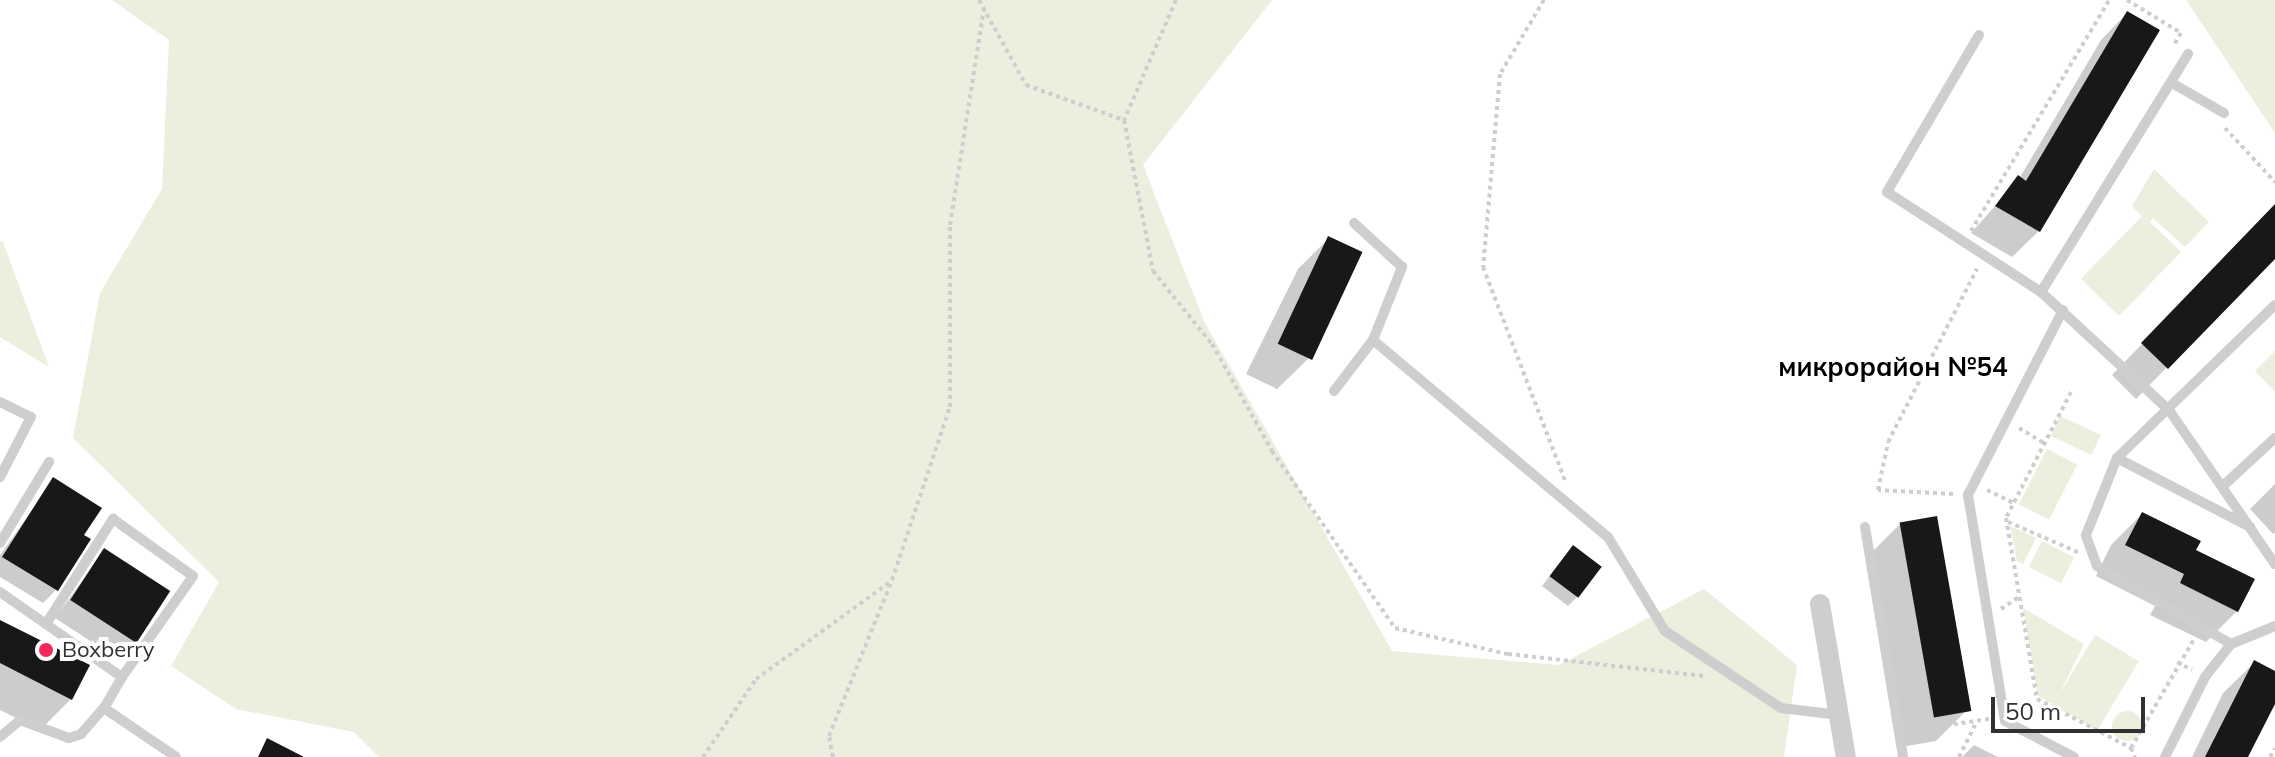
<!DOCTYPE html>
<meta charset="utf-8">
<style>
body{margin:0}
#map{position:relative;width:2275px;height:757px;overflow:hidden;background:#fff;font-family:Mulish,sans-serif}
div>[style]{position:absolute}
.green>*{inset:0;background:#eaefde;transform-origin:0 0}
.round{border-radius:50%}
.shadow>*{inset:0;background:#0003}
.building>*{inset:0;background:#181818;transform-origin:0 0}
.path>*{height:4px;margin-top:-2px;transform-origin:0;background:repeating-linear-gradient(90deg,#cecece 0 4px,transparent 0 8px)}
.service>*{height:10px;margin:-5px;padding:0 5px;transform-origin:5px;border-radius:5px;background:#cecece}
.minor>*{height:20px;margin:-10px;padding:0 10px;transform-origin:10px;border-radius:10px;background:#cecece}
.dots>*{width:22px;height:22px;translate:-50% -50%;box-sizing:border-box;border:4px solid #fff;border-radius:50%}
span{translate:-50% -50%;white-space:nowrap;text-align:center;line-height:1.15;-webkit-text-stroke:8px #fff;paint-order:stroke}
.poi-label{font-size:22px;color:#313131}
.left{translate:0 -50%;text-align:left}
.quarter-label{font-size:26px;color:#000;font-weight:700}
.scale{position:absolute;left:1991px;top:697px;width:154px;height:36px;box-sizing:border-box;border:4px solid #313131;border-top:0;padding-left:10px;font-size:24px;line-height:28px;white-space:nowrap;color:#313131;-webkit-text-stroke:6px #fff;paint-order:stroke}
</style>
<div id="map">
<div class="green">
<i style="clip-path:polygon(112px 0,1272px 0,1143px 165px,1204px 321px,1392px 651px,1559px 665px,1704px 589px,1797px 665px,1784px 757px,379px 757px,354px 732px,236px 709px,171px 666px,219px 582px,73px 438px,100px 293px,162px 189px,169px 40px)"></i>
<i style="clip-path:polygon(2186px 0,2275px 0,2275px 133px)"></i>
<i style="clip-path:polygon(2154px 169px,2209px 222px,2185px 247px,2153px 218px,2150px 222px,2181px 252px,2119px 316px,2081px 279px,2142px 216px,2132px 206px)"></i>
<i style="clip-path:polygon(0 241px,3px 242px,49px 367px,0 337px)"></i>
<i style="clip-path:polygon(2275px 351px,2275px 392px,2255px 371px)"></i>
<i style="left:2060px;top:416px;width:45px;height:22px;rotate:25deg"></i>
<i style="left:2047px;top:449px;width:34px;height:62px;rotate:27deg"></i>
<i style="clip-path:polygon(2010px 526px,2036px 538px,2023px 564px,2017px 561px)"></i>
<i style="left:2042px;top:541px;width:36px;height:29px;rotate:27deg"></i>
<i style="clip-path:polygon(2023px 608px,2084px 644px,2054px 705px,2038px 696px)"></i>
<i style="left:2095px;top:635px;width:51px;height:81px;rotate:31deg"></i>
<i class="round" style="left:2112px;top:711px;width:30px;height:30px"></i>
</div>
<div class="shadow">
<i style="clip-path:polygon(2127px 13px,2039px 231px,2012px 257px,1971px 233px,2019px 179px,2101px 40px)"></i>
<i style="clip-path:polygon(2275px 206px,2275px 256px,2136px 399px,2112px 375px)"></i>
<i style="clip-path:polygon(1329px 238px,1308px 359px,1277px 389px,1246px 374px,1298px 269px)"></i>
<i style="clip-path:polygon(54px 480px,81px 536px,56px 590px,43px 603px,0 577px,0 555px)"></i>
<i style="clip-path:polygon(2275px 484px,2275px 533px,2273px 534px,2250px 509px)"></i>
<i style="clip-path:polygon(2142px 514px,2194px 551px,2237px 611px,2206px 642px,2150px 615px,2155px 606px,2096px 576px,2111px 545px)"></i>
<i style="clip-path:polygon(1900px 524px,1967px 710px,1936px 741px,1901px 747px,1869px 555px)"></i>
<i style="clip-path:polygon(104px 551px,135px 641px,118px 659px,55px 618px)"></i>
<i style="clip-path:polygon(1565px 556px,1577px 597px,1568px 606px,1542px 586px)"></i>
<i style="clip-path:polygon(0 622px,71px 699px,40px 730px,0 710px)"></i>
<i style="clip-path:polygon(2254px 663px,2275px 673px,2275px 700px,2246px 757px,2192px 757px,2223px 693px)"></i>
<i style="clip-path:polygon(1974px 745px,1998px 757px,1962px 757px)"></i>
</div>
<div class="building">
<i style="clip-path:polygon(2127px 11px,2160px 30px,2040px 232px,1995px 206px,2018px 175px,2026px 181px)"></i>
<i style="clip-path:polygon(2275px 204px,2275px 259px,2168px 369px,2141px 343px)"></i>
<i style="left:1328px;top:236px;width:38px;height:119px;rotate:25deg"></i>
<i style="clip-path:polygon(53px 477px,102px 508px,84px 535px,91px 539px,58px 591px,2px 557px)"></i>
<i style="clip-path:polygon(2142px 512px,2201px 541px,2196px 550px,2255px 579px,2238px 612px,2180px 583px,2184px 574px,2125px 545px)"></i>
<i style="left:1937px;top:516px;width:198px;height:38px;rotate:80deg"></i>
<i style="left:1573px;top:545px;width:36px;height:39px;rotate:37deg"></i>
<i style="left:104px;top:548px;width:79px;height:62px;rotate:33deg"></i>
<i style="clip-path:polygon(0 620px,90px 665px,72px 700px,0 663px)"></i>
<i style="clip-path:polygon(2254px 660px,2275px 671px,2275px 704px,2248px 757px,2205px 757px)"></i>
<i style="clip-path:polygon(267px 738px,304px 757px,258px 757px)"></i>
</div>
<div class="path">
<i style="left:979px;top:0;width:97px;rotate:61.1deg"></i>
<i style="left:1026px;top:85px;width:104px;rotate:19.7deg"></i>
<i style="left:1176px;top:0;width:131px;rotate:113.4deg"></i>
<i style="left:1124px;top:120px;width:154px;rotate:79.1deg"></i>
<i style="left:1153px;top:271px;width:94px;rotate:51.1deg"></i>
<i style="left:1212px;top:344px;width:123px;rotate:60.7deg"></i>
<i style="left:1272px;top:451px;width:216px;rotate:55.2deg"></i>
<i style="left:1395px;top:628px;width:116px;rotate:13deg"></i>
<i style="left:1508px;top:654px;width:197px;rotate:6.4deg"></i>
<i style="left:1544px;top:0;width:86px;rotate:120.7deg"></i>
<i style="left:1500px;top:74px;width:194px;rotate:95deg"></i>
<i style="left:1483px;top:267px;width:229px;rotate:69deg"></i>
<i style="left:2127px;top:0;width:63px;rotate:31.4deg"></i>
<i style="left:2181px;top:33px;width:14px;rotate:120deg"></i>
<i style="left:2225px;top:128px;width:74px;rotate:47.2deg"></i>
<i style="left:1971px;top:231px;width:269px;rotate:-59.1deg"></i>
<i style="left:2071px;top:392px;width:142px;rotate:117.3deg"></i>
<i style="left:2006px;top:518px;width:184px;rotate:80.3deg"></i>
<i style="left:2037px;top:699px;width:106px;rotate:27.5deg"></i>
<i style="left:2131px;top:748px;width:128px;rotate:-60deg"></i>
<i style="left:2019px;top:428px;width:29px;rotate:31deg"></i>
<i style="left:1987px;top:490px;width:30px;rotate:26deg"></i>
<i style="left:1953px;top:494px;width:75px;rotate:-176.9deg"></i>
<i style="left:1878px;top:490px;width:49px;rotate:-78.2deg"></i>
<i style="left:1888px;top:442px;width:195px;rotate:-62.8deg"></i>
<i style="left:2008px;top:522px;width:78px;rotate:23.3deg"></i>
<i style="left:2001px;top:609px;width:22px;rotate:-34deg"></i>
<i style="left:2177px;top:662px;width:17px;rotate:28deg"></i>
<i style="left:1914px;top:730px;width:76px;rotate:-8.3deg"></i>
<i style="left:2131px;top:748px;width:10px;rotate:66deg"></i>
<i style="left:703px;top:757px;width:94px;rotate:-55.8deg"></i>
<i style="left:756px;top:679px;width:165px;rotate:-35.9deg"></i>
<i style="left:833px;top:757px;width:21px;rotate:-101deg"></i>
<i style="left:829px;top:736px;width:168px;rotate:-68deg"></i>
<i style="left:892px;top:580px;width:182px;rotate:-71.5deg"></i>
<i style="left:950px;top:407px;width:182px;rotate:-90deg"></i>
<i style="left:950px;top:225px;width:219px;rotate:-81.1deg"></i>
<i style="left:1959px;top:757px;width:40px;rotate:-63.4deg"></i>
<i style="left:2270px;top:757px;width:10px;rotate:-61deg"></i>
</div>
<div class="service">
<i style="left:1979px;top:35px;width:182px;rotate:120.4deg"></i>
<i style="left:1887px;top:192px;width:184px;rotate:33deg"></i>
<i style="left:2041px;top:292px;width:174px;rotate:42.7deg"></i>
<i style="left:2169px;top:410px;width:187px;rotate:55.5deg"></i>
<i style="left:2172px;top:83px;width:60px;rotate:30deg"></i>
<i style="left:2041px;top:292px;width:280px;rotate:-58.3deg"></i>
<i style="left:2063px;top:310px;width:208px;rotate:117.2deg"></i>
<i style="left:1968px;top:495px;width:229px;rotate:80.7deg"></i>
<i style="left:2005px;top:721px;width:78px;rotate:27.6deg"></i>
<i style="left:1373px;top:340px;width:307px;rotate:40deg"></i>
<i style="left:1608px;top:537px;width:110px;rotate:58.8deg"></i>
<i style="left:1665px;top:631px;width:139px;rotate:33.6deg"></i>
<i style="left:1781px;top:708px;width:58px;rotate:6.9deg"></i>
<i style="left:1334px;top:391px;width:64px;rotate:-52.6deg"></i>
<i style="left:1373px;top:340px;width:79px;rotate:-68.3deg"></i>
<i style="left:1402px;top:267px;width:65px;rotate:-137.5deg"></i>
<i style="left:0;top:402px;width:34px;rotate:26deg"></i>
<i style="left:31px;top:417px;width:68px;rotate:117.3deg"></i>
<i style="left:2117px;top:458px;width:150px;rotate:27.4deg"></i>
<i style="left:2224px;top:485px;width:69px;rotate:-42.7deg"></i>
<i style="left:1865px;top:527px;width:233px;rotate:80.6deg"></i>
<i style="left:0;top:543px;width:95px;rotate:-58.8deg"></i>
<i style="left:0;top:592px;width:149px;rotate:34.9deg"></i>
<i style="left:122px;top:677px;width:36px;rotate:120deg"></i>
<i style="left:104px;top:708px;width:87px;rotate:34.2deg"></i>
<i style="left:46px;top:624px;width:125px;rotate:-57.5deg"></i>
<i style="left:113px;top:519px;width:98px;rotate:35.5deg"></i>
<i style="left:193px;top:576px;width:123px;rotate:125.1deg"></i>
<i style="left:2231px;top:644px;width:155px;rotate:-149.8deg"></i>
<i style="left:2097px;top:566px;width:33px;rotate:-110deg"></i>
<i style="left:2086px;top:535px;width:83px;rotate:-68.1deg"></i>
<i style="left:2117px;top:458px;width:220px;rotate:-44.1deg"></i>
<i style="left:0;top:737px;width:26px;rotate:-40deg"></i>
<i style="left:20px;top:720px;width:52px;rotate:20.2deg"></i>
<i style="left:69px;top:738px;width:13px;rotate:-18deg"></i>
<i style="left:81px;top:734px;width:35px;rotate:-49deg"></i>
<i style="left:2165px;top:757px;width:89px;rotate:-63.4deg"></i>
<i style="left:2205px;top:677px;width:42px;rotate:-51.8deg"></i>
<i style="left:2231px;top:644px;width:48px;rotate:-22.2deg"></i>
</div>
<div class="minor">
<i style="left:1820px;top:604px;width:155px;rotate:80.4deg"></i>
</div>
<div class="dots">
<i style="left:46px;top:650px;background:#f3275a"></i>
</div>
<div class="poi-label">
<span class="left" style="left:62px;top:650px">Boxberry</span>
</div>
<div class="quarter-label">
<span style="left:1893px;top:367px">микрорайон №54</span>
</div>
<div class="scale">50 m</div>
</div>
